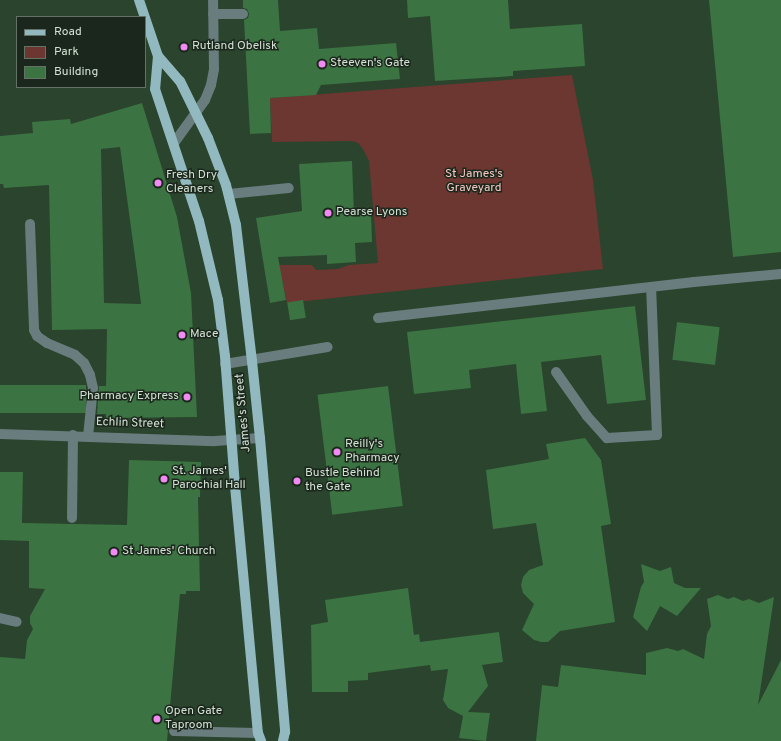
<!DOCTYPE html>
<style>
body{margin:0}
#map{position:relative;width:781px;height:741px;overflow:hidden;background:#2a442d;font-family:Overpass,sans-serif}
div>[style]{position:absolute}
.green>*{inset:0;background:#6c3631}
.building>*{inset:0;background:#3b7342;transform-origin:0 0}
.minor>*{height:10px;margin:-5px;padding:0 5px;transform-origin:5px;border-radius:5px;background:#697c7e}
.major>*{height:10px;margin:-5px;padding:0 5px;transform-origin:5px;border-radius:5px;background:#92b9bf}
.dots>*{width:11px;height:11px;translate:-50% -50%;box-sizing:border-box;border:2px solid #1b271c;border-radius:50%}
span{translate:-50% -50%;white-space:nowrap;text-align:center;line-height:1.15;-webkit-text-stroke:3px #1b271c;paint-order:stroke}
.poi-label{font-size:12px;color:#d2e1d3}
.left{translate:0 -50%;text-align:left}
.right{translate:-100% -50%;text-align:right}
.park-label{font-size:12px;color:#f4c8c2}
.street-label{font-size:12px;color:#d2e1d3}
.legend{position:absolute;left:16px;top:16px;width:130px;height:72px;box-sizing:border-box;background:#1b271c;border:1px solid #647165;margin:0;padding:5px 7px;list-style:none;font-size:12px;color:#d2e1d3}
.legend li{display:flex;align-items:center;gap:8px;height:20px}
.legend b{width:20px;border:1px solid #647165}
</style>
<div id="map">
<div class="green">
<i style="clip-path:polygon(572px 75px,593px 180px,603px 269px,287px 303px,279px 265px,312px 265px,316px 270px,338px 269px,349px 265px,378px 263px,369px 161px,363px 149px,358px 143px,352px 141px,272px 142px,270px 98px)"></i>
</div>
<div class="building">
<i style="clip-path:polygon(243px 0,278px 0,280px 31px,317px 28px,319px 49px,396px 43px,400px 79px,321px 85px,316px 95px,270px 98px,271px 133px,250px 134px,244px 20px,248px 18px,249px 14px,247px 9px,243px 8px)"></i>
<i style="clip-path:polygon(407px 0,508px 0,510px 29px,582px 24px,585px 66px,513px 71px,513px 76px,435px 81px,430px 16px,408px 18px)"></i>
<i style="clip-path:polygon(709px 0,781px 0,781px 252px,733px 257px)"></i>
<i style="clip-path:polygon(evenodd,142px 103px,177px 217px,191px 293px,197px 417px,106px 418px,106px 414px,97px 414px,99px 386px,106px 386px,107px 329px,52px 330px,49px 185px,4px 188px,3px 184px,0 184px,0 136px,33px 133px,32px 122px,70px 119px,71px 124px,142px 103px,120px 147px,138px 279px,141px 304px,104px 303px,101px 149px,120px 147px)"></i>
<i style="clip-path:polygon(352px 161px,354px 213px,371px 212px,372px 242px,355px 243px,356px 262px,327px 264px,327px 255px,278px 257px,286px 300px,270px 303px,256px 218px,302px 211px,299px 164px)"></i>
<i style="left:303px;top:300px;width:18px;height:16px;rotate:81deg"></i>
<i style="clip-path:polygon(635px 306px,646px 400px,607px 404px,601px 355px,541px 362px,547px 411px,521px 414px,516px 364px,469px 370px,471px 388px,414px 394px,407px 332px)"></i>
<i style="left:677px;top:322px;width:43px;height:38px;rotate:7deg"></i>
<i style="left:0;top:385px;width:86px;height:28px"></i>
<i style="left:388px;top:386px;width:121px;height:71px;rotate:83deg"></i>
<i style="clip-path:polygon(585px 438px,601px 460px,611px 524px,601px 526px,615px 622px,560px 631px,548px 642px,541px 642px,534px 640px,522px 630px,534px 604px,523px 593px,521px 585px,523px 577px,529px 570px,543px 565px,536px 523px,493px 529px,486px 470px,549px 459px,546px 444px)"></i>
<i style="clip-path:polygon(129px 460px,201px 462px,200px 497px,198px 497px,200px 591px,186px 591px,186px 594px,180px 594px,167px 741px,0 741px,0 657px,25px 659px,27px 640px,33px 629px,30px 623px,30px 616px,45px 589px,29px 588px,29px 541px,0 540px,0 472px,23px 472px,22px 523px,127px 525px)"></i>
<i style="clip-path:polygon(641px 564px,660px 571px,671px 567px,674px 583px,685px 588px,701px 588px,677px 616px,660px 606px,647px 631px,633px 617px,641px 587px,644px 582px)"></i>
<i style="clip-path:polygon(408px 588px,414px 635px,419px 634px,420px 642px,499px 632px,503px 662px,482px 665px,488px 686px,468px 712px,490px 713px,486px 741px,459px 738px,463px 716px,448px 708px,443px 700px,448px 669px,431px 671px,430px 665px,368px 673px,368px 680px,348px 681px,348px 692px,312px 692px,311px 625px,328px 622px,325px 600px)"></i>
<i style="clip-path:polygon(718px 595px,728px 599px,734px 597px,743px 601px,749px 599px,759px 603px,774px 597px,758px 705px,781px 660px,781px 741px,536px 741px,542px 685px,558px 687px,561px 665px,646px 675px,646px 653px,667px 648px,678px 651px,683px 649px,704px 659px,707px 634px,711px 626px,707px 599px)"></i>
</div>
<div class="minor">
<i style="left:213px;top:14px;width:30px"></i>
<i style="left:174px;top:143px;width:53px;rotate:-54.2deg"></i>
<i style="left:205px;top:100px;width:16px;rotate:-68deg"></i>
<i style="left:211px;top:85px;width:16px;rotate:-79deg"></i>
<i style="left:214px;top:69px;width:69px;rotate:-90.8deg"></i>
<i style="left:229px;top:194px;width:60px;rotate:-5.7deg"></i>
<i style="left:30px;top:224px;width:106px;rotate:87.8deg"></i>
<i style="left:34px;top:330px;width:7px;rotate:63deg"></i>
<i style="left:37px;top:336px;width:12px;rotate:35deg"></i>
<i style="left:47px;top:343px;width:30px;rotate:23deg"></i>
<i style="left:75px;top:355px;width:12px;rotate:42deg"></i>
<i style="left:84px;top:363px;width:13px;rotate:63deg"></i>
<i style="left:90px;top:375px;width:13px;rotate:77deg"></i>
<i style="left:93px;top:388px;width:48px;rotate:95.9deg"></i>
<i style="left:378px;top:318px;width:318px;rotate:-6.5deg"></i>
<i style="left:694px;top:282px;width:87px;rotate:-5.3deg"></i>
<i style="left:225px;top:364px;width:104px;rotate:-9.4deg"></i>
<i style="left:556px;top:372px;width:54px;rotate:54.8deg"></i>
<i style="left:587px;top:416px;width:30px;rotate:48deg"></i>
<i style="left:607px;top:438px;width:50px;rotate:-3.4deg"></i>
<i style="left:657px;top:435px;width:148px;rotate:-92.3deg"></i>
<i style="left:0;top:434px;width:215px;rotate:1.9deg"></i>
<i style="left:215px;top:441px;width:45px;rotate:-3.8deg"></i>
<i style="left:72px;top:518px;width:83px;rotate:-89.3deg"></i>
<i style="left:0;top:618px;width:17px;rotate:13deg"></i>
<i style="left:174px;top:731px;width:84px;rotate:1.4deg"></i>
</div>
<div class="major">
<i style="left:139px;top:0;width:59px;rotate:71.3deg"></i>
<i style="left:158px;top:56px;width:33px;rotate:95deg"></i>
<i style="left:155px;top:89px;width:139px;rotate:71.6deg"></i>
<i style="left:199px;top:221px;width:81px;rotate:76.5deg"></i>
<i style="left:218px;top:300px;width:56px;rotate:82.9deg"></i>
<i style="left:225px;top:356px;width:130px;rotate:85.6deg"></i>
<i style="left:235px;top:486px;width:248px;rotate:84.7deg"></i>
<i style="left:258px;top:733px;width:9px;rotate:69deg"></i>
<i style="left:158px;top:56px;width:33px;rotate:49deg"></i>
<i style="left:180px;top:81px;width:64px;rotate:63.8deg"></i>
<i style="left:208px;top:138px;width:50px;rotate:69deg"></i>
<i style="left:226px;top:185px;width:41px;rotate:76deg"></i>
<i style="left:236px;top:225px;width:137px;rotate:83.3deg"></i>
<i style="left:252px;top:361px;width:77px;rotate:84.1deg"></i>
<i style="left:260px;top:438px;width:295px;rotate:85.1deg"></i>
<i style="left:285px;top:732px;width:9px;rotate:103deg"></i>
</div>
<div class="dots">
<i style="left:184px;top:47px;background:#f28af3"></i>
<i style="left:322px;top:64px;background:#f28af3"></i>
<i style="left:158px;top:183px;background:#f28af3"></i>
<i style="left:328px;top:213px;background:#f28af3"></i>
<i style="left:182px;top:335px;background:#f28af3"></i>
<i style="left:187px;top:397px;background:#f28af3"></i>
<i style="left:337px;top:452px;background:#f28af3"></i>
<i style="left:164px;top:479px;background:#f28af3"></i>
<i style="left:297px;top:481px;background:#f28af3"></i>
<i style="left:114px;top:552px;background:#f28af3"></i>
<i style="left:157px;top:719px;background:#f28af3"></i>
</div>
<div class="poi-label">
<span class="left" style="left:192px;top:47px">Rutland Obelisk</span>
<span class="left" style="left:330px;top:64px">Steeven's Gate</span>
<span class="left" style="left:166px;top:183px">Fresh Dry<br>Cleaners</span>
<span class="left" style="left:336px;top:213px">Pearse Lyons</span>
<span class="left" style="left:190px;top:335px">Mace</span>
<span class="right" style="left:179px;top:397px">Pharmacy Express</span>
<span class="left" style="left:345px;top:452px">Reilly's<br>Pharmacy</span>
<span class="left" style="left:172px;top:479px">St. James'<br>Parochial Hall</span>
<span class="left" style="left:305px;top:481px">Bustle Behind<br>the Gate</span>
<span class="left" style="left:122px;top:552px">St James' Church</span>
<span class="left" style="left:165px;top:719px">Open Gate<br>Taproom</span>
</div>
<div class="park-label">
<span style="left:474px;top:182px">St James's<br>Graveyard</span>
</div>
<div class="street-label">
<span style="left:244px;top:413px;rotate:-95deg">James's Street</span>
<span style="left:130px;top:424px;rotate:2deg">Echlin Street</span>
</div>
<ul class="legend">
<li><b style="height:5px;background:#92b9bf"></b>Road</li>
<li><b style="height:11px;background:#6c3631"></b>Park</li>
<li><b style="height:11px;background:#3b7342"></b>Building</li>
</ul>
</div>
